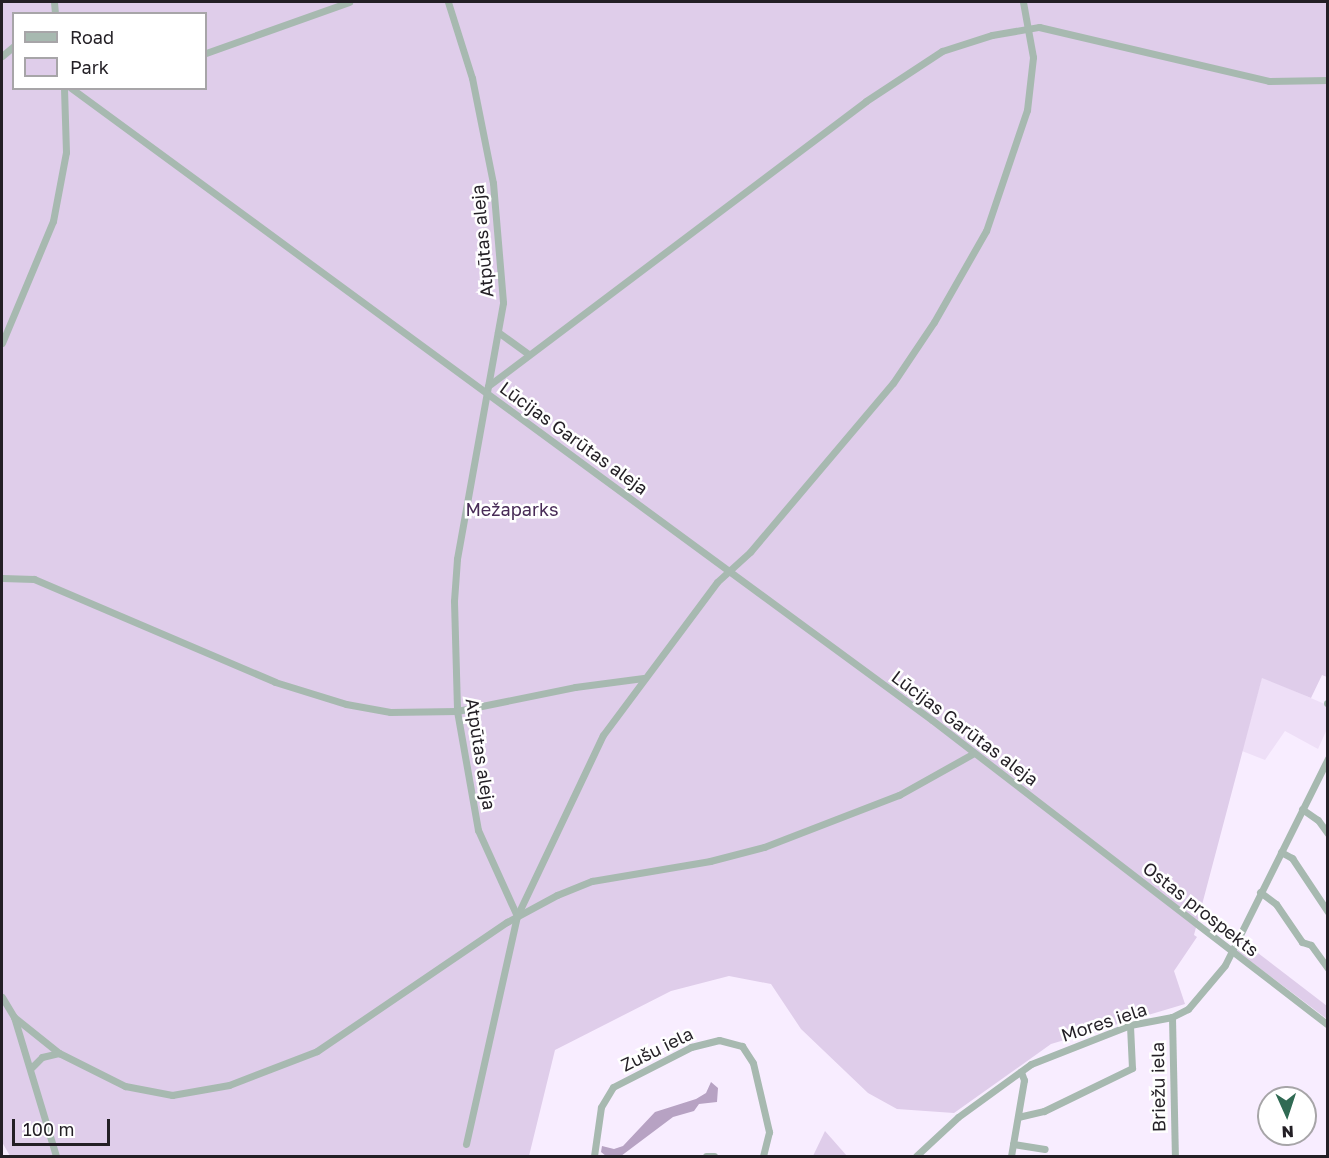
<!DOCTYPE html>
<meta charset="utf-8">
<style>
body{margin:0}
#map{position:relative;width:1329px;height:1158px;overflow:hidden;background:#f8edff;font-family:"Golos Text",sans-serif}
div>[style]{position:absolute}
.built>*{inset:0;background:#eedff7}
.green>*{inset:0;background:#dfcdea}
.water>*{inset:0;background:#b7a2c3}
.street>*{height:7px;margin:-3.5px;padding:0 3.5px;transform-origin:3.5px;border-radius:3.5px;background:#a7b9b0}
span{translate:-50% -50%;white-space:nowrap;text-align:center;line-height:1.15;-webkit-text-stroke:5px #fff;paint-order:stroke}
.street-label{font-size:18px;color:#231f25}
.park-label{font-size:18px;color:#482b57}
.frame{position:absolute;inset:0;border:3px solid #231f25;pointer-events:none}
.legend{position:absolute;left:12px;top:12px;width:195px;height:78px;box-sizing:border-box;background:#fff;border:2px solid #a7a5a8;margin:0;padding:8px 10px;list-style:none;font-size:18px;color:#231f25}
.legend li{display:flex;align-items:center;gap:12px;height:30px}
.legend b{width:30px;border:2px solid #a7a5a8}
.north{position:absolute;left:1257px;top:1086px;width:60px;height:60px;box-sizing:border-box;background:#fff;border:2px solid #a7a5a8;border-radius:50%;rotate:177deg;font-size:16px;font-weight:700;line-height:24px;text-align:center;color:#231f25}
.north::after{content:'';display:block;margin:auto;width:21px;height:27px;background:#306a53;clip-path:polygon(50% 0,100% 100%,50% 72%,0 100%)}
.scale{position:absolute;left:12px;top:1119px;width:98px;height:27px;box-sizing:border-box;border:3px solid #231f25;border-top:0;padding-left:8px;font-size:18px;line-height:21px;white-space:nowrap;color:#231f25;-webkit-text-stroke:4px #fff;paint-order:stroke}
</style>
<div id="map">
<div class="built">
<i style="clip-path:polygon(1262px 677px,1327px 705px,1327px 729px,1318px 749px,1285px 731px,1265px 760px,1242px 751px)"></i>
</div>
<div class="green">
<i style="clip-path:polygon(evenodd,2px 2px,1327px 2px,1327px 677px,1322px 675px,1311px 698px,1262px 678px,1194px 935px,1197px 937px,1174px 971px,1185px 1004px,1051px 1044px,954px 1113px,897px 1109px,868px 1093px,801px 1029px,771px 984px,729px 976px,671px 991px,555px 1050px,529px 1156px,10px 1156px,2px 1142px,2px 2px,14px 14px,206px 14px,206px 88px,14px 88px,14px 14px)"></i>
<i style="clip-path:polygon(1241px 940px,1327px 1006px,1327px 1019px,1237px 951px)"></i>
<i style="clip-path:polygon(825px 1131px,847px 1156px,813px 1156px)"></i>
</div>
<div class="water">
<i style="clip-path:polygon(711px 1082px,718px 1088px,717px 1102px,699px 1104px,694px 1111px,673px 1117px,621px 1156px,606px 1156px,601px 1152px,602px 1146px,614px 1149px,623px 1146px,655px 1112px,696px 1099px,706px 1093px)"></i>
</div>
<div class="street">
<i style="left:54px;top:2px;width:12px;rotate:85deg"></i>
<i style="left:448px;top:2px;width:80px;rotate:72.5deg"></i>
<i style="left:472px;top:78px;width:107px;rotate:78.7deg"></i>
<i style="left:493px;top:183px;width:120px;rotate:85.2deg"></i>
<i style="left:503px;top:303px;width:260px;rotate:100.2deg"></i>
<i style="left:457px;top:559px;width:42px;rotate:94.1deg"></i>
<i style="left:454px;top:601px;width:110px;rotate:88.4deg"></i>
<i style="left:457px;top:711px;width:121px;rotate:80deg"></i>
<i style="left:478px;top:830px;width:94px;rotate:65.6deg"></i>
<i style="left:206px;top:53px;width:152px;rotate:-19.6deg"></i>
<i style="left:2px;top:56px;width:16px;rotate:-40deg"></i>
<i style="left:71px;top:88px;width:1068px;rotate:36.28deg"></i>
<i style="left:932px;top:720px;width:500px;rotate:37.6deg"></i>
<i style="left:498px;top:332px;width:36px;rotate:36deg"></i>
<i style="left:2px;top:343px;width:132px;rotate:-67.3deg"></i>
<i style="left:53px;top:221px;width:70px;rotate:-79.3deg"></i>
<i style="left:66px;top:152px;width:64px;rotate:-91.8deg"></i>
<i style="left:488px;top:386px;width:473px;rotate:-37deg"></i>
<i style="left:866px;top:101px;width:91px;rotate:-33.3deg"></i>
<i style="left:942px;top:51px;width:52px;rotate:-17.7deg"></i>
<i style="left:992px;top:35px;width:48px;rotate:-9.7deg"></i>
<i style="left:1039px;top:27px;width:236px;rotate:13.2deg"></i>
<i style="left:1269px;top:81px;width:59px;rotate:-1deg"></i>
<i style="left:2px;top:578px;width:32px;rotate:2deg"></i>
<i style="left:34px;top:579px;width:262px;rotate:23.1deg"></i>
<i style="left:275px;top:682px;width:74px;rotate:17.2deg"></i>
<i style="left:346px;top:704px;width:45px;rotate:10.3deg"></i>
<i style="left:390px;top:712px;width:67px;rotate:-0.9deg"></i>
<i style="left:457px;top:711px;width:120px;rotate:-11.5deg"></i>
<i style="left:575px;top:687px;width:69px;rotate:-7.5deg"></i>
<i style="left:1327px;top:703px;width:1px"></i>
<i style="left:1302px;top:809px;width:19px;rotate:35deg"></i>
<i style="left:1318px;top:820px;width:17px;rotate:54deg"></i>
<i style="left:1281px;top:852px;width:13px;rotate:29deg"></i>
<i style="left:1292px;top:858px;width:65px;rotate:56.3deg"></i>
<i style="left:1260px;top:892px;width:20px;rotate:37deg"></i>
<i style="left:1276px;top:904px;width:46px;rotate:55.6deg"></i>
<i style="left:1302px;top:942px;width:9px;rotate:18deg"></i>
<i style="left:1311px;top:945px;width:29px;rotate:54deg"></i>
<i style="left:2px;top:997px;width:23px;rotate:59deg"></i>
<i style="left:14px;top:1017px;width:58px;rotate:38.7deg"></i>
<i style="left:59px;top:1053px;width:74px;rotate:26.6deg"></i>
<i style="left:125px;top:1086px;width:48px;rotate:10.8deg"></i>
<i style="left:172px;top:1095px;width:58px;rotate:-10deg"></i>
<i style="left:229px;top:1085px;width:94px;rotate:-21.1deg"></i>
<i style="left:317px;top:1051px;width:230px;rotate:-34.2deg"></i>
<i style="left:507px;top:922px;width:57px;rotate:-28.4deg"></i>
<i style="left:557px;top:895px;width:38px;rotate:-22deg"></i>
<i style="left:592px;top:881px;width:120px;rotate:-9.6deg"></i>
<i style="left:710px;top:861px;width:56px;rotate:-14.5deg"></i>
<i style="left:764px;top:847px;width:145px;rotate:-21.1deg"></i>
<i style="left:899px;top:795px;width:86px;rotate:-29.2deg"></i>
<i style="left:14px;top:1017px;width:145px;rotate:73.2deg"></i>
<i style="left:1172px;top:1017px;width:139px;rotate:88.8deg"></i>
<i style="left:32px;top:1067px;width:14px;rotate:-45deg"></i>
<i style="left:42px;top:1057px;width:17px;rotate:-13deg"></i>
<i style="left:1018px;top:1117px;width:27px;rotate:-13deg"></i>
<i style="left:1044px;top:1111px;width:98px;rotate:-26deg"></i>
<i style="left:1132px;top:1068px;width:43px;rotate:-92.7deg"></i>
<i style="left:466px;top:1144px;width:234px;rotate:-77.4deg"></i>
<i style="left:517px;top:916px;width:200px;rotate:-64.6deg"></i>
<i style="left:603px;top:735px;width:191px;rotate:-53.3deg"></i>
<i style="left:717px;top:582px;width:45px;rotate:-42.3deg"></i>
<i style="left:750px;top:552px;width:221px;rotate:-49.8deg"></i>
<i style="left:893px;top:383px;width:73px;rotate:-56.1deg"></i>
<i style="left:934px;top:322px;width:105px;rotate:-60.3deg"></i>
<i style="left:986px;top:231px;width:128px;rotate:-71.3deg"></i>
<i style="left:1027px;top:110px;width:53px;rotate:-83.5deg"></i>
<i style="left:1033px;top:57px;width:56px;rotate:-100.3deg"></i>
<i style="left:1013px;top:1144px;width:32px;rotate:9deg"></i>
<i style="left:594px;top:1156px;width:49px;rotate:-81.9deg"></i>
<i style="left:601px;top:1107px;width:23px;rotate:-59deg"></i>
<i style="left:613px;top:1087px;width:88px;rotate:-27.1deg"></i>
<i style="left:691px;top:1047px;width:29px;rotate:-14deg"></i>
<i style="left:719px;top:1040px;width:24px;rotate:15deg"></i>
<i style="left:742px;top:1046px;width:20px;rotate:57deg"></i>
<i style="left:753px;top:1063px;width:71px;rotate:76.9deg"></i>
<i style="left:769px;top:1132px;width:25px;rotate:104deg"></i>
<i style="left:706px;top:1156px;width:8px"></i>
<i style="left:916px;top:1156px;width:57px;rotate:-42.9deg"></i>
<i style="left:958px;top:1117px;width:90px;rotate:-36deg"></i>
<i style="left:1031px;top:1064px;width:106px;rotate:-21.5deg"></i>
<i style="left:1130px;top:1025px;width:43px;rotate:-10.8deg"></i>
<i style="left:1172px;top:1017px;width:18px;rotate:-27deg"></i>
<i style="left:1188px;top:1009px;width:57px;rotate:-49.9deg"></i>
<i style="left:1225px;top:965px;width:231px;rotate:-63.5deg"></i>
<i style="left:1011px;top:1156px;width:77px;rotate:-80.3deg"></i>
<i style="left:1024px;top:1080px;width:9px;rotate:-111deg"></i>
</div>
<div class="street-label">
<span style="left:482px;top:241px;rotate:-95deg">Atpūtas aleja</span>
<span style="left:574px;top:438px;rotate:36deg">Lūcijas Garūtas aleja</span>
<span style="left:965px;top:728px;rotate:37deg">Lūcijas Garūtas aleja</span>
<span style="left:481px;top:754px;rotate:81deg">Atpūtas aleja</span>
<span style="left:1201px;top:909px;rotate:38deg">Ostas prospekts</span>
<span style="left:1104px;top:1022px;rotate:-18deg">Mores iela</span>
<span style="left:657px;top:1049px;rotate:-26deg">Zušu iela</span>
<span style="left:1158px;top:1087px;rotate:-91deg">Briežu iela</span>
</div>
<div class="park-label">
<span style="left:512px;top:509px">Mežaparks</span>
</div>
<div class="frame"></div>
<ul class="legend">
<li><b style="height:8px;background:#a7b9b0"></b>Road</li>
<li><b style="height:16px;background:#dfcdea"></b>Park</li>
</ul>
<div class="north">N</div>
<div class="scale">100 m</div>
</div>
